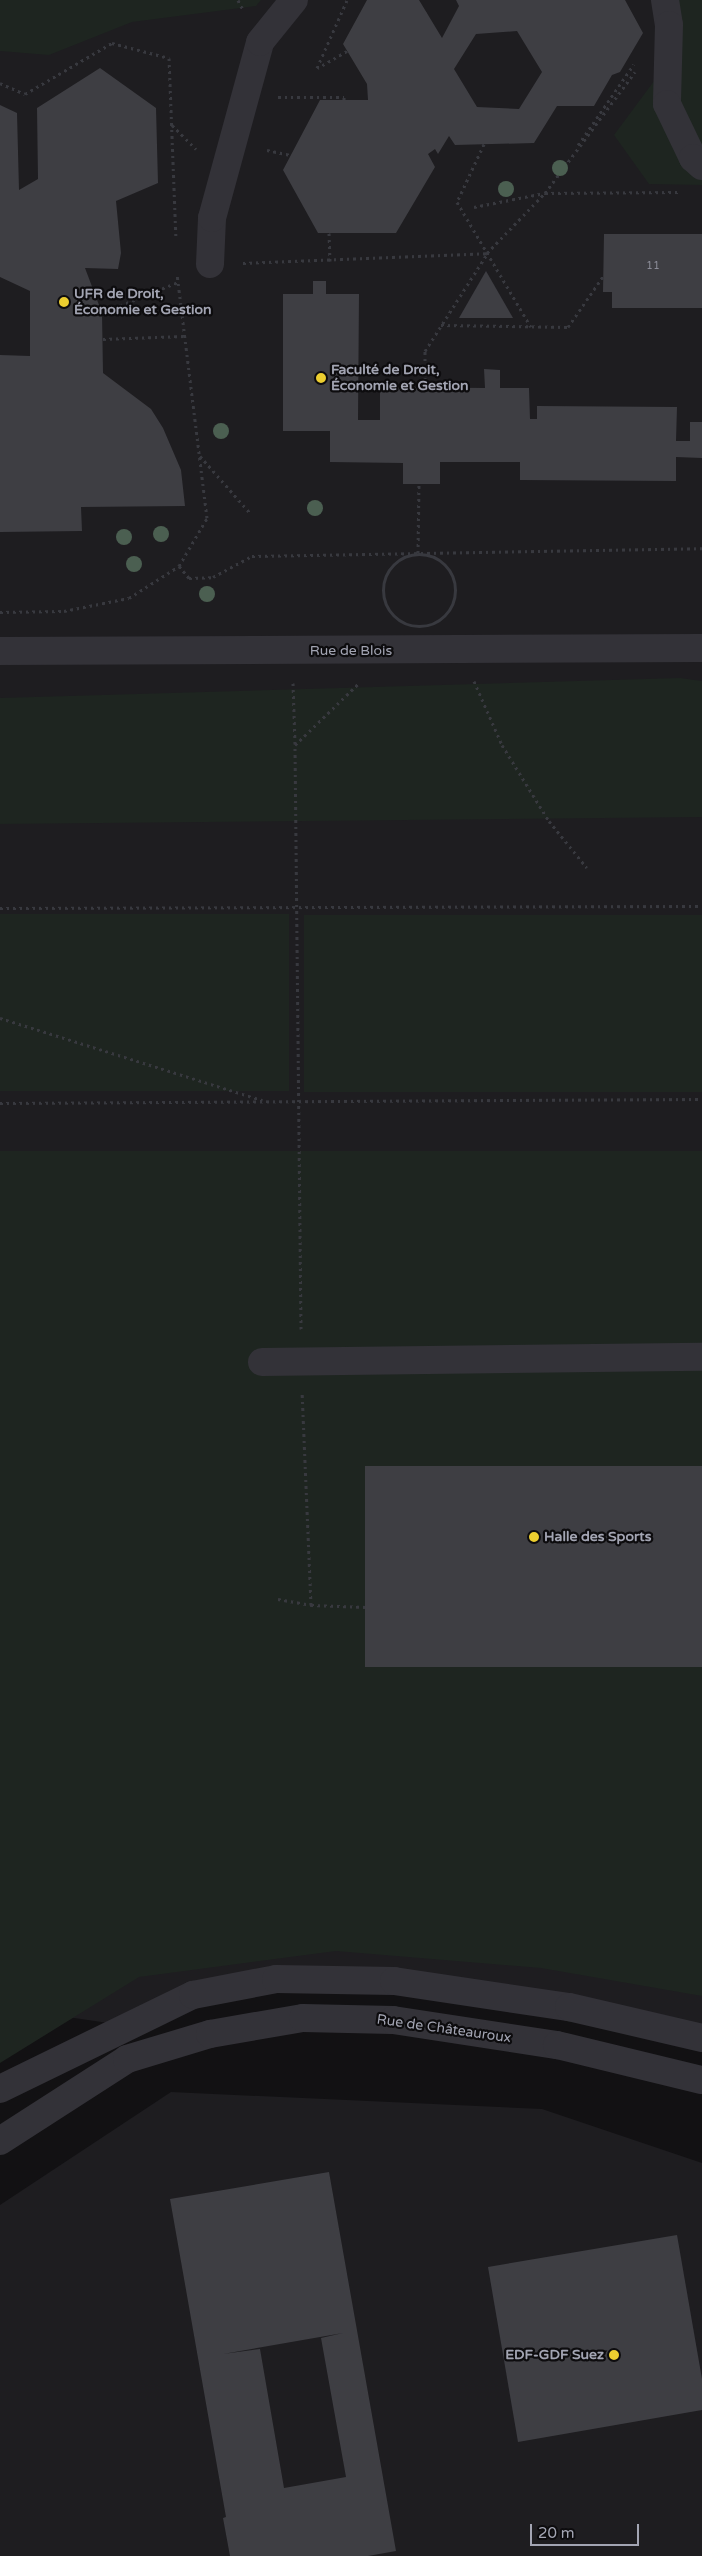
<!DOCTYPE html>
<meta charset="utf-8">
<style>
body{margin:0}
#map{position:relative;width:702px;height:2556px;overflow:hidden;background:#121113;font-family:"Varela Round",sans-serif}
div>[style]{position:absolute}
.built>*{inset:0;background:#1e1d20}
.green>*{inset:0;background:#1e2520;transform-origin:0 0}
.building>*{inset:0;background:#3e3e43;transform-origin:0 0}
.path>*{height:3px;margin-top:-1.5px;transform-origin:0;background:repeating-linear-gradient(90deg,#38393f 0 2.5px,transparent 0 6.5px)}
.path>.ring{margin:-1.5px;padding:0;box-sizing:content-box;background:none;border:3px solid #38393f;border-radius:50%}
.minor>*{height:28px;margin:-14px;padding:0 14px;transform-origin:14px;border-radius:14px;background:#333238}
.trees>*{width:16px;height:16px;margin:-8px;border-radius:50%;background:#4b5f51}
.dots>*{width:14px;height:14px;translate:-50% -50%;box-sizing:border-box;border:2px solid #0d0c0e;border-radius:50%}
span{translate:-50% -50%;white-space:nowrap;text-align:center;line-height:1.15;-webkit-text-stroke:4.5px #0d0c0e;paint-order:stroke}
.number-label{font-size:11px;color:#8a8b97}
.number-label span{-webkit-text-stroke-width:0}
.poi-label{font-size:14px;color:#a3a5b3;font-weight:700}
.left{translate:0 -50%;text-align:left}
.right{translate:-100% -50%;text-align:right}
.street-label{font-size:14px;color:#a3a5b3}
.scale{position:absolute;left:530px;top:2524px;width:109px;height:22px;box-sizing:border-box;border:2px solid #a3a5b3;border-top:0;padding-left:6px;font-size:15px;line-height:18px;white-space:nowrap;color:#a3a5b3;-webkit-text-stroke:4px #0d0c0e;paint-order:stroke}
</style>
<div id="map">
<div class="built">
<i style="clip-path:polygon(0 0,702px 0,702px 2038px,569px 2007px,276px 1979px,115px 2024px,0 2007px)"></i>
<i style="clip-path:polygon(171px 2092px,542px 2109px,702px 2163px,702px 2556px,0 2556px,0 2205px)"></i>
</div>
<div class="green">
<i style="clip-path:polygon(0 0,261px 0,256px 6px,132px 22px,49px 55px,0 51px)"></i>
<i style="clip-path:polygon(654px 0,702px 0,702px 185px,649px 184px,614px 135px,677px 50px)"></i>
<i style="clip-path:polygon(680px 678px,702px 681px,702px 817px,0 824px,0 698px)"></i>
<i style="left:289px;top:914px;width:177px;height:289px;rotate:90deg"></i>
<i style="left:304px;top:915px;width:398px;height:177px"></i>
<i style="clip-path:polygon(0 1151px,702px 1151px,702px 1996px,541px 1968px,336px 1951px,139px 1977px,0 2063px)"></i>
</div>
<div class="building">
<i style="clip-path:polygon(evenodd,367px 0,419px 0,442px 38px,459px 6px,456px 0,625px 0,643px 33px,620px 72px,612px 75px,594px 106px,557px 106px,534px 143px,455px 145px,449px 136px,438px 154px,435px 149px,428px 154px,435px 167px,396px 233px,318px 233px,283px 170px,320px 100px,368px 100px,367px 84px,343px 44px,367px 0,517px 31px,542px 72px,519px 109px,477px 107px,454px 69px,476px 34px,517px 31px)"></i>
<i style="clip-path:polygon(100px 68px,156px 108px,158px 183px,116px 201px,121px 253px,118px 269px,85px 268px,102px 313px,103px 373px,151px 409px,163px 428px,181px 470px,185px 506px,81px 507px,82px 531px,0 532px,0 355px,30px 356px,30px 291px,0 277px,0 105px,17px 113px,19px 190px,38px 179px,37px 108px)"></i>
<i style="clip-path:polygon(604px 234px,702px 234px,702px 308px,612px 308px,612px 292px,603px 292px)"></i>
<i style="clip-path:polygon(486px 271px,513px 318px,459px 318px)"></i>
<i style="clip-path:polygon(313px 281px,326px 281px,326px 294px,359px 294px,358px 420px,380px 420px,380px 387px,485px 388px,484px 369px,500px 370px,500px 388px,529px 388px,530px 419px,537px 419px,537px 406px,677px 407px,676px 441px,690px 441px,690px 422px,702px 422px,702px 458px,676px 457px,676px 481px,520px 480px,520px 462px,440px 462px,440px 484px,403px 484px,403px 463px,330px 462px,330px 431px,283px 431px,283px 294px,313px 294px)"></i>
<i style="left:702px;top:1466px;width:201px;height:337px;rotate:90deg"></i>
<i style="clip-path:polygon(evenodd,329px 2172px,396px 2551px,368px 2556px,230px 2556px,223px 2518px,226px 2517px,170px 2199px,329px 2172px,343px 2333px,321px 2338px,346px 2477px,284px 2488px,260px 2349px,223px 2354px,343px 2333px)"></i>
<i style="clip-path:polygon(677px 2235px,702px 2379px,702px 2410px,518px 2442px,488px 2267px)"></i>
</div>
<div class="path">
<i style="left:238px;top:0;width:11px;rotate:63deg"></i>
<i style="left:347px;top:51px;width:34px;rotate:150deg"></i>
<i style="left:317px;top:68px;width:74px;rotate:-66.2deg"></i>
<i style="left:0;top:83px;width:27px;rotate:24deg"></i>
<i style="left:25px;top:94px;width:101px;rotate:-30.4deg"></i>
<i style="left:112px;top:43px;width:59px;rotate:14.7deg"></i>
<i style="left:169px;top:58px;width:180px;rotate:87.8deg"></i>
<i style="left:278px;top:97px;width:66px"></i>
<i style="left:344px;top:97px;width:3px;rotate:90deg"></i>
<i style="left:172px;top:125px;width:34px;rotate:45deg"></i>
<i style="left:484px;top:144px;width:64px;rotate:115deg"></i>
<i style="left:457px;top:202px;width:145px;rotate:59.4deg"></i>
<i style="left:578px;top:145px;width:98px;rotate:-55.3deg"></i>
<i style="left:267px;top:150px;width:24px;rotate:12deg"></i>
<i style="left:474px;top:207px;width:72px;rotate:-11.2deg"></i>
<i style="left:545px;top:193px;width:136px;rotate:-0.4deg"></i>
<i style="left:329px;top:233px;width:28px;rotate:88deg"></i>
<i style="left:243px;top:263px;width:244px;rotate:-2.3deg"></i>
<i style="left:487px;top:253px;width:83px;rotate:-46deg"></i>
<i style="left:545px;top:193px;width:151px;rotate:-53.4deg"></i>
<i style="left:102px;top:313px;width:82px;rotate:-22.2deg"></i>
<i style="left:441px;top:325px;width:127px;rotate:0.9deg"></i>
<i style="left:568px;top:327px;width:63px;rotate:-55.3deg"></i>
<i style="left:103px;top:339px;width:81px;rotate:-2.1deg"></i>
<i style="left:425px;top:387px;width:36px;rotate:-90deg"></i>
<i style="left:425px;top:351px;width:115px;rotate:-57.4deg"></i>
<i style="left:200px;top:456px;width:77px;rotate:48.7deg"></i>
<i style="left:418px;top:553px;width:69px;rotate:-89.2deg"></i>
<i class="ring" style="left:383px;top:554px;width:69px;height:69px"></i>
<i style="left:179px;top:566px;width:16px;rotate:50deg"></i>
<i style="left:189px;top:578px;width:24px;rotate:-2deg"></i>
<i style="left:213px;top:577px;width:44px;rotate:-28.3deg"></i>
<i style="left:252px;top:556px;width:450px;rotate:-1deg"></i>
<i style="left:0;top:612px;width:64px;rotate:-0.9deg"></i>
<i style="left:64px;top:611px;width:66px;rotate:-11.3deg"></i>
<i style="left:129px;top:598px;width:59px;rotate:-32.6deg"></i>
<i style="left:179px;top:566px;width:56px;rotate:-59.7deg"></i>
<i style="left:207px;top:518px;width:246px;rotate:-97deg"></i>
<i style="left:474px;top:681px;width:70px;rotate:66.4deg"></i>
<i style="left:502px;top:745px;width:89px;rotate:58.3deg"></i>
<i style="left:549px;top:821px;width:60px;rotate:51deg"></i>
<i style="left:293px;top:683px;width:61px;rotate:88.1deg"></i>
<i style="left:0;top:908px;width:702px;rotate:-0.16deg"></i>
<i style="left:0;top:1018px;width:275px;rotate:17.4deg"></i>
<i style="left:0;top:1103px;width:702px;rotate:-0.33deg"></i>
<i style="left:301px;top:1329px;width:584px;rotate:-90.59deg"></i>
<i style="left:295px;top:745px;width:89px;rotate:-44.1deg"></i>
<i style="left:278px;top:1599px;width:34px;rotate:10deg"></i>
<i style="left:311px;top:1605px;width:212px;rotate:-92.4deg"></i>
<i style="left:311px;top:1605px;width:55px;rotate:2.1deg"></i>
</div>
<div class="minor">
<i style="left:665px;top:0;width:25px;rotate:81deg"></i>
<i style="left:669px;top:25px;width:79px;rotate:91.5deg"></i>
<i style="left:667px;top:104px;width:60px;rotate:64.3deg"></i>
<i style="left:693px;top:158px;width:12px;rotate:42deg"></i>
<i style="left:210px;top:264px;width:46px;rotate:-87.5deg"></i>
<i style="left:212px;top:218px;width:182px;rotate:-74.7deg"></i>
<i style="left:260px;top:42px;width:54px;rotate:-51deg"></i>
<i style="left:0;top:651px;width:702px;rotate:-0.24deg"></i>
<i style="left:262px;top:1362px;width:440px;rotate:-0.7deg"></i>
<i style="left:0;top:2089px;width:215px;rotate:-26deg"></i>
<i style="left:193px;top:1995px;width:85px;rotate:-10.9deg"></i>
<i style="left:276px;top:1979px;width:118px;rotate:1deg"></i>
<i style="left:394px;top:1981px;width:177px;rotate:8.5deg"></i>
<i style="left:569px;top:2007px;width:137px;rotate:13.1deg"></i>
<i style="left:0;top:2141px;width:151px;rotate:-32.8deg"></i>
<i style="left:127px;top:2059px;width:87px;rotate:-16.8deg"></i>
<i style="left:210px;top:2034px;width:94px;rotate:-9.8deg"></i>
<i style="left:303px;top:2018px;width:90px;rotate:1.3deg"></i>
<i style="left:393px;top:2020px;width:166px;rotate:8.7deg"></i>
<i style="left:557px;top:2045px;width:149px;rotate:13.6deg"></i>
</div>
<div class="trees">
<i style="left:560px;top:168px"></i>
<i style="left:506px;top:189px"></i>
<i style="left:221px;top:431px"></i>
<i style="left:315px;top:508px"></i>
<i style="left:161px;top:534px"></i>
<i style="left:124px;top:537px"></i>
<i style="left:134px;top:564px"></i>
<i style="left:207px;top:594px"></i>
</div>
<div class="dots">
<i style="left:64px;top:302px;background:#ecce30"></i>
<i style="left:321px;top:378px;background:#ecce30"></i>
<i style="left:534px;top:1537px;background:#ecce30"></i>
<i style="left:614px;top:2355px;background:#ecce30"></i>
</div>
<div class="number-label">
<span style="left:653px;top:266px">11</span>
</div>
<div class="poi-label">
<span class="left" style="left:74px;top:302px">UFR de Droit,<br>Économie et Gestion</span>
<span class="left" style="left:331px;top:378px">Faculté de Droit,<br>Économie et Gestion</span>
<span class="left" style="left:544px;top:1537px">Halle des Sports</span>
<span class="right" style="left:604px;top:2355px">EDF-GDF Suez</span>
</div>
<div class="street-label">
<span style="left:351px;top:651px">Rue de Blois</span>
<span style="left:444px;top:2029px;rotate:8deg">Rue de Châteauroux</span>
</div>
<div class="scale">20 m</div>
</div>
